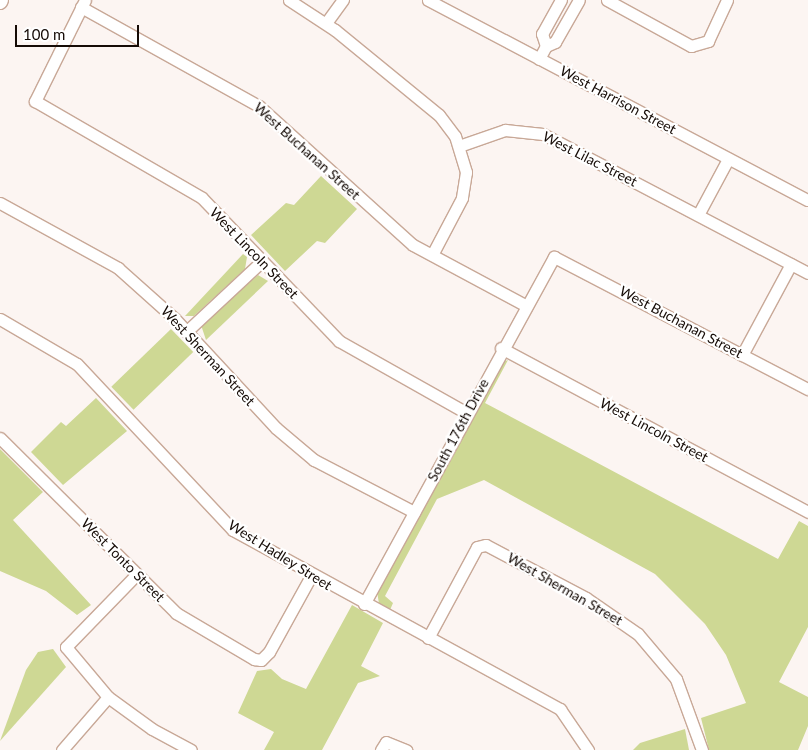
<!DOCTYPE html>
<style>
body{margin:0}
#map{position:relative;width:808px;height:750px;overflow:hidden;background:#fcf5f2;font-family:Lato,sans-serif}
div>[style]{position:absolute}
.green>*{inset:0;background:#ced894;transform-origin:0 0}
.roads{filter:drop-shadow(1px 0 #c8a897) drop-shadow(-1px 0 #c8a897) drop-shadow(0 1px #c8a897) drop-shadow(0 -1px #c8a897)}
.minor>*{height:11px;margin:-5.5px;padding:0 5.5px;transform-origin:5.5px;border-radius:5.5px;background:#fff}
.major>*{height:14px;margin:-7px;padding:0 7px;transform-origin:7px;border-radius:7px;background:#fff}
span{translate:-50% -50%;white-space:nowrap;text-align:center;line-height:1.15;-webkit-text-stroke:4.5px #fff;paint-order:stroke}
.street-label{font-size:14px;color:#150b06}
.scale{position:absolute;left:15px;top:25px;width:124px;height:22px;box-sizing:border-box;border:2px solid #150b06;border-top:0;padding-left:6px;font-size:15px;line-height:18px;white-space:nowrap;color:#150b06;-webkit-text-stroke:4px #fff;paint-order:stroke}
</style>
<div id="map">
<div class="green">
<i style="clip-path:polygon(321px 176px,357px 209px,325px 243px,317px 241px,285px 271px,251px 235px,286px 203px,294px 205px)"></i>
<i style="clip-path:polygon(243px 254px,247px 257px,245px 269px,194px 316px,185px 316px)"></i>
<i style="clip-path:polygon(258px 275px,268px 281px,206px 340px,201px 325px)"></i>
<i style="left:171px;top:329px;width:32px;height:83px;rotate:46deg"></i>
<i style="clip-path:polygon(508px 360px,485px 403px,778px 559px,799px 521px,808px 526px,808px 627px,779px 682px,808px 697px,808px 726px,798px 750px,709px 750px,701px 718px,746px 703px,726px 655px,705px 624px,655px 574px,484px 480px,437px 499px,385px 596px,393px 603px,390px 610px,379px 604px,377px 591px,498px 364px)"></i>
<i style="clip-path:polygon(96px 398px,127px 431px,63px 485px,31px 452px,61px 422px,66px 426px)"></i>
<i style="clip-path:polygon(0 449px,43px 492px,13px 520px,91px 605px,77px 615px,46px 591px,0 571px)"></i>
<i style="clip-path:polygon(352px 605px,383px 623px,361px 666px,380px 676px,358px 683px,322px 750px,264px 750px,274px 732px,238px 713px,257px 671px,271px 669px,282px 679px,306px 689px)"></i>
<i style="clip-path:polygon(53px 649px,66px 667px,0 741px,26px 670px,38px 652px)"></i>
<i style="clip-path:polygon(685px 729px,689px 750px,633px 750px,640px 743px)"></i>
</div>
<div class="roads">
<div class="minor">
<i style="left:85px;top:0;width:113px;rotate:116.3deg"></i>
<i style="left:35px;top:101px;width:193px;rotate:30.1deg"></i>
<i style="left:202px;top:198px;width:198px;rotate:46.2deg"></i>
<i style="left:339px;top:341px;width:147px;rotate:29.4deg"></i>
<i style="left:289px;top:0;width:55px;rotate:33.1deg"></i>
<i style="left:335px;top:30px;width:134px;rotate:39.3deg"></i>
<i style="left:439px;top:115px;width:26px;rotate:53deg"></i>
<i style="left:455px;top:136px;width:38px;rotate:73deg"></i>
<i style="left:466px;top:172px;width:26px;rotate:99deg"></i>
<i style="left:462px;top:198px;width:64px;rotate:117.8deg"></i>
<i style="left:428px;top:0;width:429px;rotate:27.8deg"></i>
<i style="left:607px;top:0;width:96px;rotate:28.7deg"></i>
<i style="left:691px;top:46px;width:18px;rotate:-16deg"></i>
<i style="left:708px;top:41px;width:45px;rotate:-65.1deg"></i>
<i style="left:81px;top:7px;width:204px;rotate:29.1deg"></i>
<i style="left:259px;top:106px;width:207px;rotate:42.1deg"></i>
<i style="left:413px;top:245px;width:127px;rotate:28.2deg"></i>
<i style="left:326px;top:23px;width:29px;rotate:-54deg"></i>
<i style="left:546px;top:46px;width:13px;rotate:-108deg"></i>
<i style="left:542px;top:34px;width:39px;rotate:-61deg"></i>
<i style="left:539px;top:59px;width:15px;rotate:-62deg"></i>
<i style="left:546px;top:46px;width:10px;rotate:-24deg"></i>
<i style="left:555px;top:42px;width:48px;rotate:-60.3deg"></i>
<i style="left:459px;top:146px;width:49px;rotate:-19.2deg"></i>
<i style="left:505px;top:130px;width:38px;rotate:6deg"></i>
<i style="left:543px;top:134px;width:299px;rotate:27.7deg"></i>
<i style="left:0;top:203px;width:135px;rotate:28.8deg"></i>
<i style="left:118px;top:268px;width:76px;rotate:41.8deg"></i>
<i style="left:175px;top:319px;width:149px;rotate:47.2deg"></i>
<i style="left:276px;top:428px;width:50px;rotate:40.1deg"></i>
<i style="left:314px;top:460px;width:113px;rotate:27.5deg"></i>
<i style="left:698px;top:215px;width:64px;rotate:-61.8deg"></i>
<i style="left:0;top:319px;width:89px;rotate:30.3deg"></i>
<i style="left:77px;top:364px;width:228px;rotate:46.8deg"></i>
<i style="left:233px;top:530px;width:373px;rotate:28.7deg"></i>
<i style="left:560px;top:709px;width:50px;rotate:55.7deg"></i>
<i style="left:187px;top:331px;width:103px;rotate:-43deg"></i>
<i style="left:501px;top:348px;width:348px;rotate:28.1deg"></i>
<i style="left:742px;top:355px;width:103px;rotate:-61.7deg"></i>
<i style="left:0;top:438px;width:248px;rotate:44.8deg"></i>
<i style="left:176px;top:613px;width:91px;rotate:30.5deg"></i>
<i style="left:254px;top:659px;width:7px;rotate:8deg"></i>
<i style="left:261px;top:660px;width:11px;rotate:-45deg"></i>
<i style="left:269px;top:652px;width:87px;rotate:-61.1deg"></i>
<i style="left:135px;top:576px;width:99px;rotate:134.2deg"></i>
<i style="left:66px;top:647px;width:65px;rotate:50deg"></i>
<i style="left:108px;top:697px;width:54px;rotate:36deg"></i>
<i style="left:152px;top:729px;width:44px;rotate:28.3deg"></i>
<i style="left:364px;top:604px;width:396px;rotate:-61.3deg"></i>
<i style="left:554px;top:257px;width:286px;rotate:27.5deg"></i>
<i style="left:428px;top:638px;width:103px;rotate:-61.7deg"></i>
<i style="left:477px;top:547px;width:9px;rotate:-13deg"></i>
<i style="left:486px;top:545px;width:113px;rotate:27.9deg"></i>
<i style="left:586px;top:598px;width:63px;rotate:34.7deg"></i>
<i style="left:638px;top:634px;width:59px;rotate:49.8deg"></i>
<i style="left:676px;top:679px;width:76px;rotate:69.9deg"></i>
<i style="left:62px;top:750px;width:70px;rotate:-49deg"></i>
<i style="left:381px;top:750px;width:9px;rotate:-58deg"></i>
<i style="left:386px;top:742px;width:22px;rotate:22deg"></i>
</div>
<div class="major">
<i style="left:0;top:2px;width:2px;rotate:-63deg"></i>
</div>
</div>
<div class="street-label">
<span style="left:618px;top:100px;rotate:28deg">West Harrison Street</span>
<span style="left:307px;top:151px;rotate:42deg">West Buchanan Street</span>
<span style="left:590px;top:159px;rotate:27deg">West Lilac Street</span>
<span style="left:254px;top:253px;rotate:46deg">West Lincoln Street</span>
<span style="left:681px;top:322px;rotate:28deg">West Buchanan Street</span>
<span style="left:208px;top:356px;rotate:47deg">West Sherman Street</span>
<span style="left:458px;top:430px;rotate:-62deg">South 176th Drive</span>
<span style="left:654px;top:430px;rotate:28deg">West Lincoln Street</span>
<span style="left:280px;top:555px;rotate:32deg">West Hadley Street</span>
<span style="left:123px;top:560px;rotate:45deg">West Tonto Street</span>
<span style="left:565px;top:589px;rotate:30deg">West Sherman Street</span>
</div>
<div class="scale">100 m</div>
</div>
